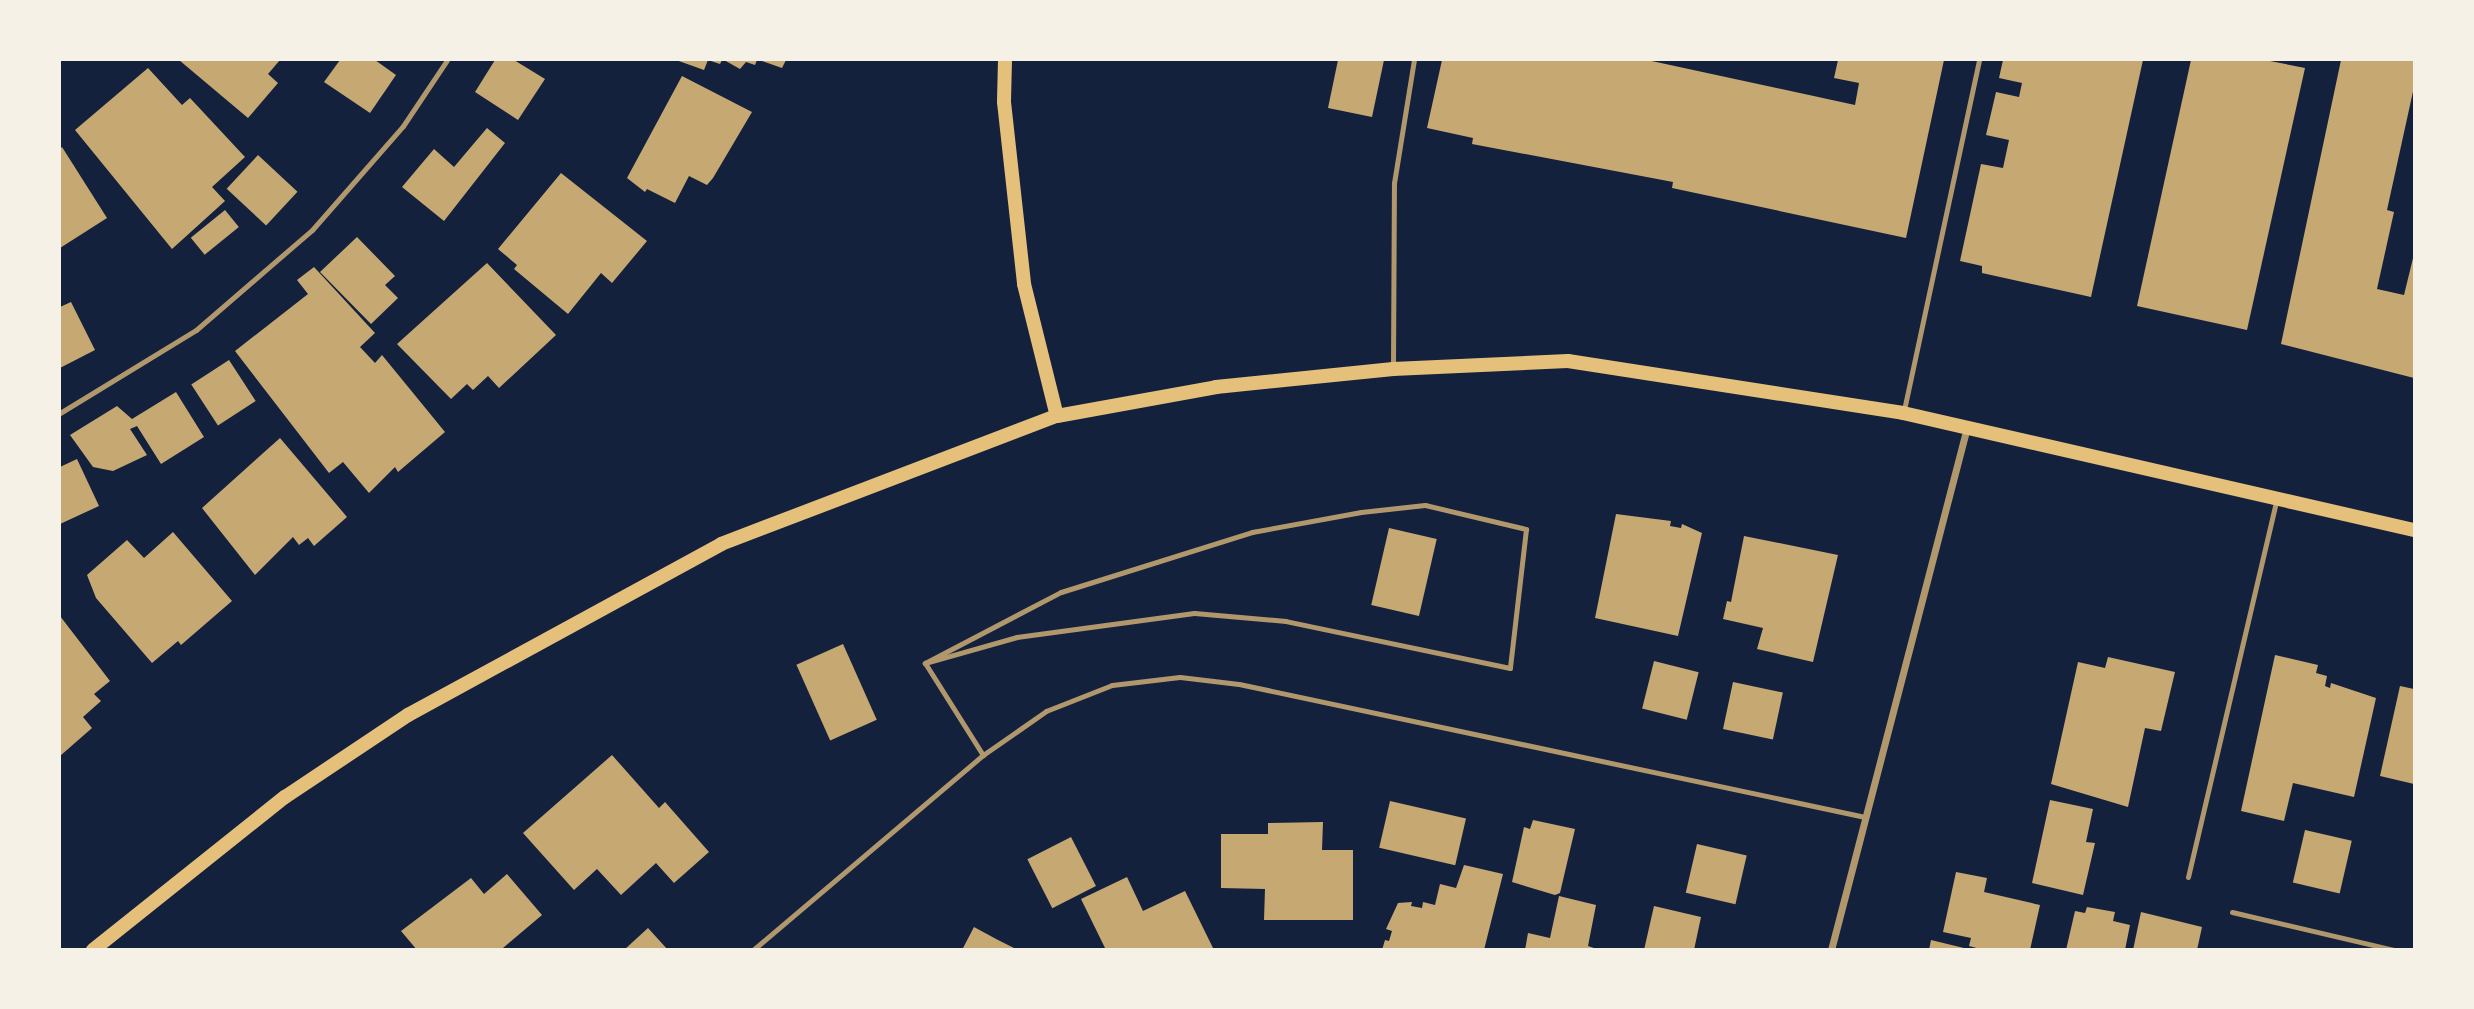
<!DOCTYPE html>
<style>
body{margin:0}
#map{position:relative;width:2474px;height:1009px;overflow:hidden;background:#14213d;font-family:Helvetica,sans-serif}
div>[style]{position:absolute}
.building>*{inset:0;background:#c6a872;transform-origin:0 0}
.service>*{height:5px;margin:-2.5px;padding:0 2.5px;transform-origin:2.5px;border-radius:2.5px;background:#b1986c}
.minor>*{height:7px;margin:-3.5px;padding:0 3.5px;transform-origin:3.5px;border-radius:3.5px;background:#b1986c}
.secondary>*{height:14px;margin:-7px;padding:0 7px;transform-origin:7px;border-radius:7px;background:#e5c07b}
span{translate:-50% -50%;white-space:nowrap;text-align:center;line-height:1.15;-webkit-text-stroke:7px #f6f1e7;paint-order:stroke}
.frame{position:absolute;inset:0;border:61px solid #f6f1e7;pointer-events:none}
</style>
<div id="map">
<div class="building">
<i style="clip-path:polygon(179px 60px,280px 60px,268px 74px,278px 83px,248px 118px)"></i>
<i style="clip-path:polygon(340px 60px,375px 60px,396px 75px,370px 113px,324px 82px)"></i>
<i style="clip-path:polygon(495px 60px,514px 60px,545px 79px,518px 120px,475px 92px)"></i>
<i style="clip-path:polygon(676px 60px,722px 60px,720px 64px,708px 60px,704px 70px)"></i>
<i style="clip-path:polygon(724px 60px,757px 60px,755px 65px,746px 62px,740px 69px)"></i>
<i style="clip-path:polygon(759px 60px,786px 60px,782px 68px)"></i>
<i style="clip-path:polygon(1338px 60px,1384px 60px,1372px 117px,1328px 108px)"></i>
<i style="clip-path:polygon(1442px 60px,1647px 60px,1855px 105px,1859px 83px,1834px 78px,1838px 60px,1944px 60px,1906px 238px,1672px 188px,1673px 182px,1472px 144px,1473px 138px,1427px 128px)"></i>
<i style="clip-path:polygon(2003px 60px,2143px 60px,2091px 297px,1982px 273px,1982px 266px,1960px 261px,1981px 164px,2003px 168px,2009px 140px,1986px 135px,1996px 92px,2019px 97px,2022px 83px,1999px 78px)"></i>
<i style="clip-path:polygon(2191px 60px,2265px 60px,2305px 68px,2247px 330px,2137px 306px)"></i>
<i style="clip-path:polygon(2341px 60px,2414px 60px,2414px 87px,2387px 210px,2394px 212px,2377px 289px,2404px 295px,2414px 254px,2414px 378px,2281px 344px)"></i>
<i style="clip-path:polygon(148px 68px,182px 105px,190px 98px,245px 157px,212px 187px,225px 201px,172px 249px,75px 130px)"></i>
<i style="clip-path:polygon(682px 76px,752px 112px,713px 178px,707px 185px,689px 176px,675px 203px,647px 189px,645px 192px,627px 178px)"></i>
<i style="clip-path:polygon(487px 128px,505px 143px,444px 221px,402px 187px,434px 149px,454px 167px)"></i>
<i style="clip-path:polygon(62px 147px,107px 218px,60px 248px,60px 149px)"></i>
<i style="left:258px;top:155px;width:54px;height:46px;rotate:43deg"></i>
<i style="clip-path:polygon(561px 173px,647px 241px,612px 283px,601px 273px,568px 314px,514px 269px,517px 265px,498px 249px)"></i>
<i style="left:225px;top:210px;width:22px;height:44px;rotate:51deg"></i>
<i style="clip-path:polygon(357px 237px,395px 276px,385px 285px,398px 298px,371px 324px,320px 272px)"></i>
<i style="clip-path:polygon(487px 263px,556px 335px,499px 388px,488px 376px,473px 390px,467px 384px,451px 399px,397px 344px)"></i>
<i style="clip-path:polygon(314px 267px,375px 333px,360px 347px,375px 363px,382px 355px,445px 432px,398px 472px,395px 467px,369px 493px,343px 462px,329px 473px,235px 351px,308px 294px,297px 280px)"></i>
<i style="clip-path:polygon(71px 302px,95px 350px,60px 368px,60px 307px)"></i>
<i style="left:229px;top:360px;width:49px;height:45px;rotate:57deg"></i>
<i style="clip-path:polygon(176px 392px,204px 437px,161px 464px,137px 426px,130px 429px,147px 455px,113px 471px,93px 467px,70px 435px,117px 406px,132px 419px)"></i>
<i style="clip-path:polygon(280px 438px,347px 517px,314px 546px,308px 538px,299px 545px,293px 537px,255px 575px,202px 508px)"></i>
<i style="clip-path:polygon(77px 459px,99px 506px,60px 524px,60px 467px)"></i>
<i style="clip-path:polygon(1616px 514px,1671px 521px,1670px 526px,1681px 528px,1682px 524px,1702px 533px,1678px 636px,1595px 618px)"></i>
<i style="left:1389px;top:528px;width:49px;height:79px;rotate:13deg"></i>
<i style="clip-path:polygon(173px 532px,232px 601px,181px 645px,178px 641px,152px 663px,96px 598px,87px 575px,127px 540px,144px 558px)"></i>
<i style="clip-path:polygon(1744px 536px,1838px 555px,1813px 662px,1757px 649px,1763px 628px,1723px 619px,1727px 601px,1731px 602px)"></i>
<i style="clip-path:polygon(60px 616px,110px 681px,94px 694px,101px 701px,83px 717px,92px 728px,60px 756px)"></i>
<i style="left:843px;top:644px;width:83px;height:51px;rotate:66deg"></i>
<i style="clip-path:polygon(2275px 655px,2318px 665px,2316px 673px,2327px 676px,2325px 686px,2330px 688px,2331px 683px,2376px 698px,2354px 797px,2293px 783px,2284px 821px,2241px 811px)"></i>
<i style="clip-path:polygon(2108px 657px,2175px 672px,2161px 731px,2145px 728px,2128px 807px,2051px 784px,2078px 662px,2105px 668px)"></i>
<i style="left:1654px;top:661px;width:46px;height:49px;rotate:14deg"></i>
<i style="left:1733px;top:682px;width:51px;height:48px;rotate:12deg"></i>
<i style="clip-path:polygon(2400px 686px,2414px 689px,2414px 784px,2380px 776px)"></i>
<i style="clip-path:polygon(612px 755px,659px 808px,665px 802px,709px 852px,674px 883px,656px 863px,621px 895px,597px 869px,574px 890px,523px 833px)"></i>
<i style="clip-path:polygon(2050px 800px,2093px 809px,2086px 842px,2095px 843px,2083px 895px,2032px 883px)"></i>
<i style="left:1390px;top:801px;width:78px;height:48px;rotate:13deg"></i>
<i style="clip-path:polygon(1533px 820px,1575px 829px,1560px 893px,1555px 895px,1512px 882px,1524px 827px,1530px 829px)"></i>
<i style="clip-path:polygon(1323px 822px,1322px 850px,1353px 850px,1353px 920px,1264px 920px,1265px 889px,1221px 888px,1221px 834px,1268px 834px,1268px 823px)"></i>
<i style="left:2305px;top:830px;width:48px;height:54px;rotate:13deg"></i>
<i style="left:1071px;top:837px;width:55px;height:49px;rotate:63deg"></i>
<i style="left:1697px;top:844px;width:51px;height:50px;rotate:13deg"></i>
<i style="clip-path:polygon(1464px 865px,1503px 874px,1484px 950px,1382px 950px,1385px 940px,1389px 941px,1392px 931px,1386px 929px,1398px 903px,1412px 902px,1411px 906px,1422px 908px,1423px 902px,1435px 905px,1440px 884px,1456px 888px)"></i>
<i style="clip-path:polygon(1956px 872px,1987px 878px,1984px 892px,2040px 905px,2030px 950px,1984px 950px,1969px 946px,1971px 938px,1943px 932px)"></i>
<i style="clip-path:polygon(507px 874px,542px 915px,503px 948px,417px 950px,401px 931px,471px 878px,484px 894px)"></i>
<i style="clip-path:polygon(1127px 877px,1143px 911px,1185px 891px,1214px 950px,1106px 950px,1081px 899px)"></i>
<i style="clip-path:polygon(1559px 896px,1596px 905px,1588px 946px,1600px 950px,1525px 950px,1528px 933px,1550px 938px)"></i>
<i style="clip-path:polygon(1654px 906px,1701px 917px,1694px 950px,1644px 950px)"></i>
<i style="clip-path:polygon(2087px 907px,2115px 912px,2113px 921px,2130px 925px,2125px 950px,2066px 950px,2075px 911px,2085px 913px)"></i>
<i style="clip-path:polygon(2141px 912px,2202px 927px,2197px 950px,2133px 950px)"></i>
<i style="clip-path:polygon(974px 927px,998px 940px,1018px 950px,962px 950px)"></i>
<i style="clip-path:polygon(648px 928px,668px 950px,624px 950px)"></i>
<i style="clip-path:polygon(1931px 940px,1968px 949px,1968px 950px,1929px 950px)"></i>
</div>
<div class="service">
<i style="left:1393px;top:366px;width:183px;rotate:-89.7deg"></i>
<i style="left:1394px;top:183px;width:125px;rotate:-80.8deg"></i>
<i style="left:1904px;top:410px;width:358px;rotate:-77.9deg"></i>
<i style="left:60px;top:413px;width:159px;rotate:-31.4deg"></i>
<i style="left:196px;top:330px;width:153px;rotate:-40.8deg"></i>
<i style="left:312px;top:230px;width:138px;rotate:-48.8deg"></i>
<i style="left:403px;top:126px;width:79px;rotate:-56.3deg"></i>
<i style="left:925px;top:663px;width:153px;rotate:-27.6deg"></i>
<i style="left:1061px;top:592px;width:200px;rotate:-17.4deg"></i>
<i style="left:1252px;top:532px;width:111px;rotate:-10.4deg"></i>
<i style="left:1361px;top:512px;width:64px;rotate:-6.2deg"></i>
<i style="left:1425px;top:505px;width:104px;rotate:13.4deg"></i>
<i style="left:1526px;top:529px;width:140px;rotate:96.6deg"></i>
<i style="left:1510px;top:668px;width:229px;rotate:-168.2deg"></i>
<i style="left:1286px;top:621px;width:92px;rotate:-175deg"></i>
<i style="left:1194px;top:613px;width:179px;rotate:172.3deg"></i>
<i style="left:1017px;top:637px;width:96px;rotate:164.2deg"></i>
<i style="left:925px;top:663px;width:109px;rotate:57.8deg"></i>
<i style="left:2188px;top:877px;width:388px;rotate:-76.8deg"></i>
<i style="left:2232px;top:912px;width:166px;rotate:13.2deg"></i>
<i style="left:753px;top:950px;width:302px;rotate:-40.3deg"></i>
<i style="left:983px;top:755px;width:77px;rotate:-34.9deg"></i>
<i style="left:1046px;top:711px;width:71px;rotate:-21.5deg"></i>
<i style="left:1112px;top:685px;width:68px;rotate:-6.7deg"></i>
<i style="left:1180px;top:677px;width:59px;rotate:6.8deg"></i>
<i style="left:1239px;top:684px;width:640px;rotate:11.99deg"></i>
</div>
<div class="minor">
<i style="left:1831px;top:950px;width:540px;rotate:-75.42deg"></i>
</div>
<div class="secondary">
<i style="left:1005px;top:60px;width:42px;rotate:91.4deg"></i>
<i style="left:1004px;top:102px;width:183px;rotate:83.7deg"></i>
<i style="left:1024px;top:284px;width:136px;rotate:76deg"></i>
<i style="left:93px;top:950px;width:246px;rotate:-38.6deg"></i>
<i style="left:285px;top:797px;width:148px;rotate:-33.7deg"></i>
<i style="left:408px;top:715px;width:357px;rotate:-28.6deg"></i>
<i style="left:721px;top:544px;width:360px;rotate:-20.9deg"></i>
<i style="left:1057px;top:416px;width:162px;rotate:-10.3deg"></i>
<i style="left:1216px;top:387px;width:178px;rotate:-5.8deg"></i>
<i style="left:1393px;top:369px;width:175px;rotate:-2.6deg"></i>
<i style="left:1568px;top:361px;width:339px;rotate:8.8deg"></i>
<i style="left:1903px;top:413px;width:524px;rotate:12.9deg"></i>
</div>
<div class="frame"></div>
</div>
